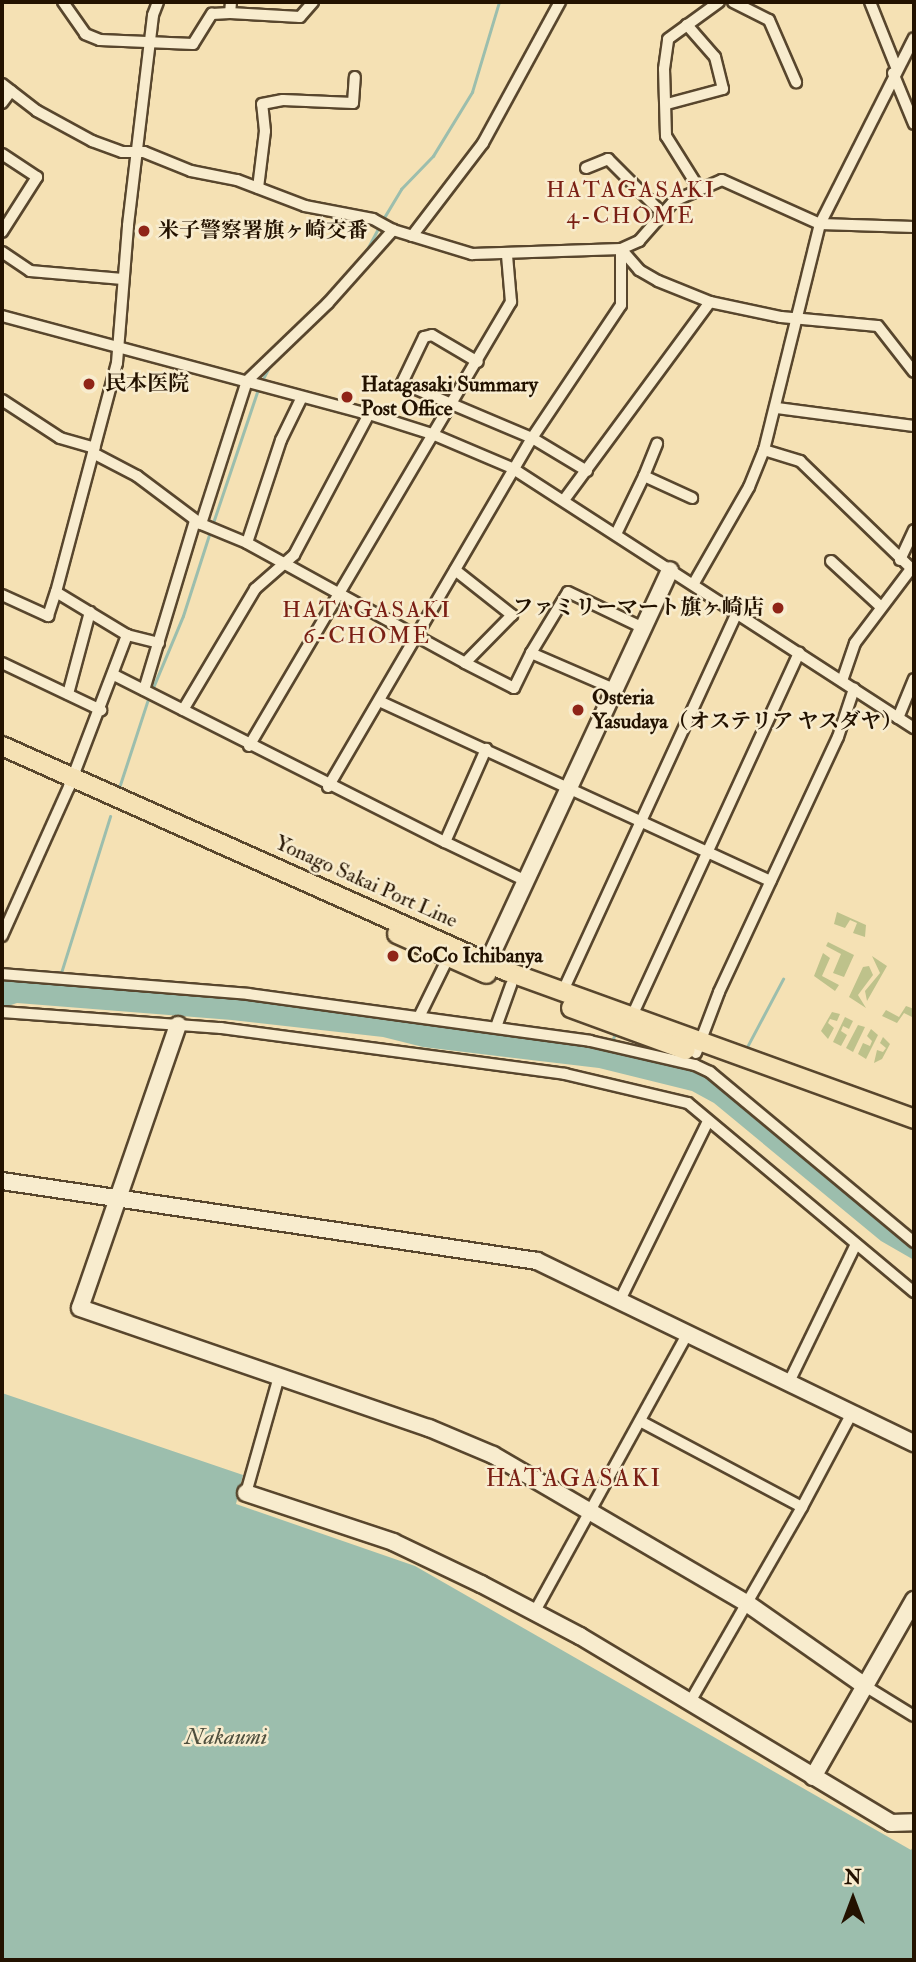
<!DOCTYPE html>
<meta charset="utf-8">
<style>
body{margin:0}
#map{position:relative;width:916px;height:1962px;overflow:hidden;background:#f5e1b4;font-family:"IM FELL Double Pica","Noto Serif JP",serif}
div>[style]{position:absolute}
.green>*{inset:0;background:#bec28b}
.water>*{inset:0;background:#9cbead}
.stream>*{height:2.5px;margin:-1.25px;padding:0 1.25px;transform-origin:1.25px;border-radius:1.25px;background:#9cbead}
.roads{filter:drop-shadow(2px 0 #58462d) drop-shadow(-2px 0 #58462d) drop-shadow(0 2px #58462d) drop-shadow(0 -2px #58462d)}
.street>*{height:10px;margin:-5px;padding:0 5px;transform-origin:5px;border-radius:5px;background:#f8ecce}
.secondary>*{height:16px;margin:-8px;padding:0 8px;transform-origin:8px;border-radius:8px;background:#f8ecce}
.primary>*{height:18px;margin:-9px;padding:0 9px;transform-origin:9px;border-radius:9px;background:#f5e1b4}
.dots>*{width:19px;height:19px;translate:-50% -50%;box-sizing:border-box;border:4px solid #f8ecce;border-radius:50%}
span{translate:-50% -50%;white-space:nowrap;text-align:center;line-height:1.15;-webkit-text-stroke:5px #f8ecce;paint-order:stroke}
.poi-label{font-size:21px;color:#231200;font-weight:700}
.left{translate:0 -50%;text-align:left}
.right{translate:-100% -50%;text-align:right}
.street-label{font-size:21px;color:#231200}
.neighbourhood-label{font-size:23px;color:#7a1f14;letter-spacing:2px}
.water-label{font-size:23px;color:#4d4e3d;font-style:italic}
.quarter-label{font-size:24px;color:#7a1f14;letter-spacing:2px}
.frame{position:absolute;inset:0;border:4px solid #231200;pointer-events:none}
.north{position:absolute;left:818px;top:1864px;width:70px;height:70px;-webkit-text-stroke:5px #f8ecce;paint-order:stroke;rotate:0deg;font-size:19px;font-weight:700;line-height:28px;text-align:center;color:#231200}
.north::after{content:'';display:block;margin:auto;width:24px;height:32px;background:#231200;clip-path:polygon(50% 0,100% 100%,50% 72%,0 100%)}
</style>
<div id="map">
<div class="green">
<i style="clip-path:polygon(837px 912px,866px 925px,865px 937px,853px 933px,857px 923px,850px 920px,845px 928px,834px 924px)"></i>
<i style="clip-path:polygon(828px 942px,854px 955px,844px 977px,833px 973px,841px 954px,826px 946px)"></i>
<i style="clip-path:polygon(823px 953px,830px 958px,822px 976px,839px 985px,835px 991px,814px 976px)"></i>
<i style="clip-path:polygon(872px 956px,887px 966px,867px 1001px,865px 991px,880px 973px)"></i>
<i style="clip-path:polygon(869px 966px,873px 975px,858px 995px,866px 1008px,849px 997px,863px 967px)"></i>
<i style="clip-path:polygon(906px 1006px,914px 1009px,914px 1018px,904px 1013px,897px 1023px,882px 1016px,886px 1010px,899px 1017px)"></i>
<i style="clip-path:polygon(832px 1012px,840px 1014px,837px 1021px,830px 1019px,828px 1023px,834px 1028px,828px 1039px,821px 1031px)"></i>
<i style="clip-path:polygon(845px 1017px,853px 1021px,849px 1029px,843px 1026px,841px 1031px,847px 1035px,841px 1046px,833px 1042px)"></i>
<i style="clip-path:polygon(858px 1025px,865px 1027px,853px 1052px,846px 1048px)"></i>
<i style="clip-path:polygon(871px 1029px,878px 1035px,866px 1059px,858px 1054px,863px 1043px,870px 1046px,872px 1041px,867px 1036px)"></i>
<i style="clip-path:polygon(883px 1037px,890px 1044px,882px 1059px,874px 1063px,877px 1050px,883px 1052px,886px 1048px,880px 1043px)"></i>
</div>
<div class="water">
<i style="clip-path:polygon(2px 979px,217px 995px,606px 1048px,693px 1070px,725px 1089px,914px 1248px,914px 1260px,881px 1241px,714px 1103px,692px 1091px,599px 1068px,423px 1047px,383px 1037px,232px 1020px,17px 1003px,2px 1008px)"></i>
<i style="clip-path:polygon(2px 1393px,243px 1475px,236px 1504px,415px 1566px,911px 1850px,914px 1845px,914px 1960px,2px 1960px)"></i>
</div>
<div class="stream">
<i style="left:382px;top:221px;width:37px;rotate:-59deg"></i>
<i style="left:401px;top:189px;width:46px;rotate:-45.9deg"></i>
<i style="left:433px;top:156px;width:75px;rotate:-58.6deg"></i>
<i style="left:472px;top:92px;width:94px;rotate:-73.3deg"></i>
<i style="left:364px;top:255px;width:32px;rotate:-62deg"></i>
<i style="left:262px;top:381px;width:18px;rotate:-63deg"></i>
<i style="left:212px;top:526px;width:148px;rotate:-71.4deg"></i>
<i style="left:152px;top:690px;width:80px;rotate:-67.3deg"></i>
<i style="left:183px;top:616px;width:88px;rotate:-72.2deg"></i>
<i style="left:119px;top:788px;width:97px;rotate:-71.9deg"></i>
<i style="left:2px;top:923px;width:15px;rotate:-67deg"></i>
<i style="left:61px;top:973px;width:164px;rotate:-72.6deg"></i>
<i style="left:612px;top:1041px;width:8px;rotate:-67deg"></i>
<i style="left:747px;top:1047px;width:77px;rotate:-62.1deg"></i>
</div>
<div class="roads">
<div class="street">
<i style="left:63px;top:2px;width:39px;rotate:55deg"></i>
<i style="left:85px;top:34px;width:16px;rotate:22deg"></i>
<i style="left:100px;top:40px;width:93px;rotate:2.5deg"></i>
<i style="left:193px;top:44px;width:36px;rotate:-58deg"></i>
<i style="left:212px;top:14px;width:18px;rotate:-3deg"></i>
<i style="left:231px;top:2px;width:11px;rotate:95deg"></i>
<i style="left:230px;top:13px;width:70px;rotate:3.3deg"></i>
<i style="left:300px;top:17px;width:20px;rotate:-49deg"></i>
<i style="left:733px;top:2px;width:40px;rotate:26.6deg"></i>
<i style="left:769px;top:20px;width:68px;rotate:66.5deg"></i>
<i style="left:870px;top:2px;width:70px;rotate:68.2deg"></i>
<i style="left:893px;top:73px;width:55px;rotate:67.6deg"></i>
<i style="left:2px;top:84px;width:44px;rotate:37.6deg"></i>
<i style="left:37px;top:111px;width:63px;rotate:28.6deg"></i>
<i style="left:92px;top:141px;width:32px;rotate:20deg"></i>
<i style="left:122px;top:152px;width:22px"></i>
<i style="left:144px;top:152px;width:51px;rotate:22deg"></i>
<i style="left:191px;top:171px;width:47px;rotate:11.1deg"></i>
<i style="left:237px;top:180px;width:73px;rotate:20.9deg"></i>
<i style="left:305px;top:206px;width:69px;rotate:10.8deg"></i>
<i style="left:373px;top:219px;width:23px;rotate:29deg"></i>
<i style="left:393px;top:230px;width:83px;rotate:16.9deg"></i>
<i style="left:472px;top:254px;width:149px;rotate:-1.9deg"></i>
<i style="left:621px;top:249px;width:20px;rotate:-24deg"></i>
<i style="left:639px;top:241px;width:53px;rotate:-48.8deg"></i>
<i style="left:674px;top:201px;width:52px;rotate:-23.6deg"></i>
<i style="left:722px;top:180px;width:107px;rotate:24.2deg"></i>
<i style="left:820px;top:224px;width:94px;rotate:1.8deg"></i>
<i style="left:2px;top:103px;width:15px;rotate:-53deg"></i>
<i style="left:667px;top:104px;width:58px;rotate:-15deg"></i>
<i style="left:723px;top:89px;width:33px;rotate:-104deg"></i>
<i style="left:715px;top:57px;width:43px;rotate:-131.2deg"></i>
<i style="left:2px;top:154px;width:42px;rotate:33.3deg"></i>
<i style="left:37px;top:177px;width:65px;rotate:122.5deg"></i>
<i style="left:586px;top:168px;width:24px;rotate:-22deg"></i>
<i style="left:608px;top:159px;width:76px;rotate:45deg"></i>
<i style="left:698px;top:187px;width:60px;rotate:-122.1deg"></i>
<i style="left:666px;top:136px;width:67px;rotate:-91.7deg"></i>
<i style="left:664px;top:69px;width:30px;rotate:-82deg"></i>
<i style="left:668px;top:39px;width:63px;rotate:-36deg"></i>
<i style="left:258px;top:188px;width:57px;rotate:-83deg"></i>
<i style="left:265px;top:131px;width:27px;rotate:-96deg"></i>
<i style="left:262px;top:104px;width:21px;rotate:-11deg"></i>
<i style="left:283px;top:100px;width:70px;rotate:2.5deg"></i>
<i style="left:353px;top:103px;width:26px;rotate:-86deg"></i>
<i style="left:412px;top:236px;width:117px;rotate:-52.6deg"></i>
<i style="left:483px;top:143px;width:161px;rotate:-61.4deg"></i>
<i style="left:621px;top:249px;width:28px;rotate:49deg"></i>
<i style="left:639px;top:270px;width:22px;rotate:30deg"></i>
<i style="left:658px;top:281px;width:56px;rotate:22deg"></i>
<i style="left:2px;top:252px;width:34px;rotate:34deg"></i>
<i style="left:30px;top:271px;width:93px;rotate:4.9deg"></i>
<i style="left:2px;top:316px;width:380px;rotate:15deg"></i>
<i style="left:369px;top:414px;width:66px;rotate:17.6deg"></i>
<i style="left:432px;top:434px;width:87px;rotate:23deg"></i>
<i style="left:512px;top:468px;width:479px;rotate:32.9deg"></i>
<i style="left:302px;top:397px;width:48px;rotate:116deg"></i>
<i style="left:281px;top:440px;width:108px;rotate:108.3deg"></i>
<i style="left:247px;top:543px;width:249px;rotate:28.8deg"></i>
<i style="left:2px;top:400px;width:69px;rotate:33.2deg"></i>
<i style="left:60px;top:438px;width:36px;rotate:16deg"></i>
<i style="left:777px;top:408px;width:138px;rotate:7.5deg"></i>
<i style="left:764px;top:450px;width:38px;rotate:17deg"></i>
<i style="left:800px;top:461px;width:158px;rotate:44deg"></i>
<i style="left:93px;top:453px;width:50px;rotate:27.6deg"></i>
<i style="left:137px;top:476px;width:80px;rotate:36.9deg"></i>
<i style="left:587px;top:471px;width:64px;rotate:-149deg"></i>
<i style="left:532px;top:438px;width:160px;rotate:-56.2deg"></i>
<i style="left:621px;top:305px;width:56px;rotate:-90deg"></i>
<i style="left:644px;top:476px;width:35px;rotate:-68deg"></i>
<i style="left:564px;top:500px;width:246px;rotate:-53.6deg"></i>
<i style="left:710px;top:302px;width:73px;rotate:11.9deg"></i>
<i style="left:781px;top:317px;width:97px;rotate:5.3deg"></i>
<i style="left:878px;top:326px;width:58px;rotate:52deg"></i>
<i style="left:616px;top:534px;width:64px;rotate:-64.2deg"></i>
<i style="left:644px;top:476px;width:53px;rotate:24.6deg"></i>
<i style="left:247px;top:543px;width:50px;rotate:-157.6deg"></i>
<i style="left:201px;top:524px;width:150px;rotate:-72.2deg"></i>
<i style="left:247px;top:381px;width:112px;rotate:-43.9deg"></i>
<i style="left:328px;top:303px;width:98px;rotate:-48.3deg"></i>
<i style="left:900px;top:560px;width:33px;rotate:-65deg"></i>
<i style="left:831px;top:561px;width:68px;rotate:42.6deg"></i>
<i style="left:455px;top:570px;width:73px;rotate:38.3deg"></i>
<i style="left:512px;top:615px;width:67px;rotate:134.4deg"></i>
<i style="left:465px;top:663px;width:55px;rotate:27deg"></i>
<i style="left:514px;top:688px;width:39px;rotate:-64deg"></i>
<i style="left:531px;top:653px;width:90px;rotate:23.4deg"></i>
<i style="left:694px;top:583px;width:111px;rotate:-60.2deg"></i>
<i style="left:749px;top:487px;width:40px;rotate:-68deg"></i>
<i style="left:764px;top:450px;width:233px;rotate:-76.1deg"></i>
<i style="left:820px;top:224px;width:208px;rotate:-63.2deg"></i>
<i style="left:2px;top:595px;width:51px;rotate:24.5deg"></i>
<i style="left:48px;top:616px;width:25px;rotate:-72deg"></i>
<i style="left:127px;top:635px;width:33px;rotate:14deg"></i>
<i style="left:531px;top:653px;width:71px;rotate:-58.8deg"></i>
<i style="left:568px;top:592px;width:83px;rotate:25.6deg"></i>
<i style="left:2px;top:663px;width:110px;rotate:25.4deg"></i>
<i style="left:114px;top:675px;width:371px;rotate:26.8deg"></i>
<i style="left:445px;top:842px;width:102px;rotate:-66.2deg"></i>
<i style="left:842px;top:681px;width:40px;rotate:-71.1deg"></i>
<i style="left:855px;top:643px;width:93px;rotate:-52.9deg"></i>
<i style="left:144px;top:690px;width:177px;rotate:-73.2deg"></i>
<i style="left:68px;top:694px;width:85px;rotate:-75deg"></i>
<i style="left:379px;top:701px;width:431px;rotate:24.7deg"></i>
<i style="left:183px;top:710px;width:141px;rotate:-59.2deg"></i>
<i style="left:255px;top:589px;width:52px;rotate:-41.1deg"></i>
<i style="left:294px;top:555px;width:160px;rotate:-62deg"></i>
<i style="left:898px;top:718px;width:42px;rotate:-67.7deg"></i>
<i style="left:249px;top:746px;width:516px;rotate:-59.46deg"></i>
<i style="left:511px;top:302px;width:47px;rotate:-94.9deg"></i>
<i style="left:328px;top:787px;width:404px;rotate:-59.7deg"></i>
<i style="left:532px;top:438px;width:141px;rotate:-157.1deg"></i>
<i style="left:402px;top:383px;width:51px;rotate:-64.4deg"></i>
<i style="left:424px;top:337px;width:8px;rotate:-14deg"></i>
<i style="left:432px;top:335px;width:53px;rotate:30.4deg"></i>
<i style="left:445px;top:842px;width:90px;rotate:25.7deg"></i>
<i style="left:2px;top:936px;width:163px;rotate:-65.8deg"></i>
<i style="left:69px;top:787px;width:163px;rotate:-69.1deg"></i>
<i style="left:127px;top:635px;width:83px;rotate:-148.8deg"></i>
<i style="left:56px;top:592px;width:237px;rotate:-75.1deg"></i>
<i style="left:117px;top:363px;width:138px;rotate:-85.4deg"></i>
<i style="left:128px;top:225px;width:211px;rotate:-83.2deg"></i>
<i style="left:153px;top:15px;width:14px;rotate:-69deg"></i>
<i style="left:2px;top:974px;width:247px;rotate:4.6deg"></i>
<i style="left:248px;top:994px;width:345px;rotate:7.8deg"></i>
<i style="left:590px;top:1041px;width:108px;rotate:12.9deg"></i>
<i style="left:695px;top:1065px;width:17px;rotate:25deg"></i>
<i style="left:710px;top:1072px;width:266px;rotate:39.8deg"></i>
<i style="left:562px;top:993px;width:419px;rotate:-65.3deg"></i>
<i style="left:2px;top:1012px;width:220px;rotate:4.2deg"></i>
<i style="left:221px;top:1028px;width:347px;rotate:7.6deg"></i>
<i style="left:565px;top:1074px;width:126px;rotate:13.3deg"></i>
<i style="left:688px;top:1103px;width:295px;rotate:39.9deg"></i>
<i style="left:632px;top:1016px;width:400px;rotate:-65.3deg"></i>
<i style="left:419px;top:1017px;width:66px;rotate:-63.8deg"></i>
<i style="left:496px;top:1027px;width:45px;rotate:-70.3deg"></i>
<i style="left:696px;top:1053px;width:65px;rotate:-69.3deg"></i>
<i style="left:719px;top:992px;width:281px;rotate:-65deg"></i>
<i style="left:838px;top:737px;width:51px;rotate:-71.6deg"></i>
<i style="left:620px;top:1300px;width:199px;rotate:-63.8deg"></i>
<i style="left:789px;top:1382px;width:153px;rotate:-64.1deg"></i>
<i style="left:640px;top:1421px;width:183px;rotate:28deg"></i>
<i style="left:802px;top:1507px;width:106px;rotate:-62deg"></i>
<i style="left:246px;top:1493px;width:122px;rotate:-74.2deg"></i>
<i style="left:534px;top:1613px;width:320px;rotate:-61.2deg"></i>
<i style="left:865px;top:1686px;width:57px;rotate:31.5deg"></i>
<i style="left:690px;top:1702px;width:225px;rotate:-60.1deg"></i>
</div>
<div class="secondary">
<i style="left:483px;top:973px;width:444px;rotate:-65.1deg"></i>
<i style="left:178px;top:1025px;width:299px;rotate:109.1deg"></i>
<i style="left:80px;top:1308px;width:369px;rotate:19deg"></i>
<i style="left:429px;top:1428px;width:69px;rotate:22.9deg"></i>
<i style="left:493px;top:1455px;width:295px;rotate:30.3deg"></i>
<i style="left:748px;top:1604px;width:143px;rotate:35deg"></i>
<i style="left:2px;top:1181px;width:541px;rotate:8.5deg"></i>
<i style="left:537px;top:1261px;width:419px;rotate:25.8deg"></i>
<i style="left:246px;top:1493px;width:155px;rotate:18.4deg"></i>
<i style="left:393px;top:1542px;width:98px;rotate:25.5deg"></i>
<i style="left:481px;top:1584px;width:112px;rotate:27.7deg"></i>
<i style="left:580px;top:1636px;width:363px;rotate:31deg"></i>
<i style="left:891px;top:1823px;width:23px;rotate:-2deg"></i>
<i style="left:813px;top:1777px;width:204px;rotate:-60.3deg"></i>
</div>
<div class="primary">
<i style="left:2px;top:746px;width:552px;rotate:24.06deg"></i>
<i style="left:506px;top:971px;width:434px;rotate:19.9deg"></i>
<i style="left:397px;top:934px;width:98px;rotate:24deg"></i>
<i style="left:571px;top:1008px;width:122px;rotate:20.1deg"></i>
</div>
</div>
<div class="dots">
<i style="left:144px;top:231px;background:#8f2418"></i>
<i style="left:89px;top:384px;background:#8f2418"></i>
<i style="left:347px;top:397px;background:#8f2418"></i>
<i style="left:778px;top:608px;background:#8f2418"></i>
<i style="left:578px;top:710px;background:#8f2418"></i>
<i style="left:393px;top:956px;background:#8f2418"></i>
</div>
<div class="poi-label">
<span class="left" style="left:158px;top:231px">米子警察署旗ヶ崎交番</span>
<span class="left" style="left:105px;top:384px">民本医院</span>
<span class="left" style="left:361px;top:397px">Hatagasaki Summary<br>Post Office</span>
<span class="right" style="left:764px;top:608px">ファミリーマート旗ヶ崎店</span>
<span class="left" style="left:592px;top:710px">Osteria<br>Yasudaya（オステリア ヤスダヤ）</span>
<span class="left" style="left:407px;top:956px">CoCo Ichibanya</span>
</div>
<div class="street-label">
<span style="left:366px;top:882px;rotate:24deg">Yonago Sakai Port Line</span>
</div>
<div class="neighbourhood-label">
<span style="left:631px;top:203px">HATAGASAKI<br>4-CHOME</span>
<span style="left:367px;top:623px">HATAGASAKI<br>6-CHOME</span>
</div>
<div class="water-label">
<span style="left:226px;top:1737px">Nakaumi</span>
</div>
<div class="quarter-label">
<span style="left:574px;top:1479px">HATAGASAKI</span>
</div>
<div class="frame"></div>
<div class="north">N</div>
</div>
